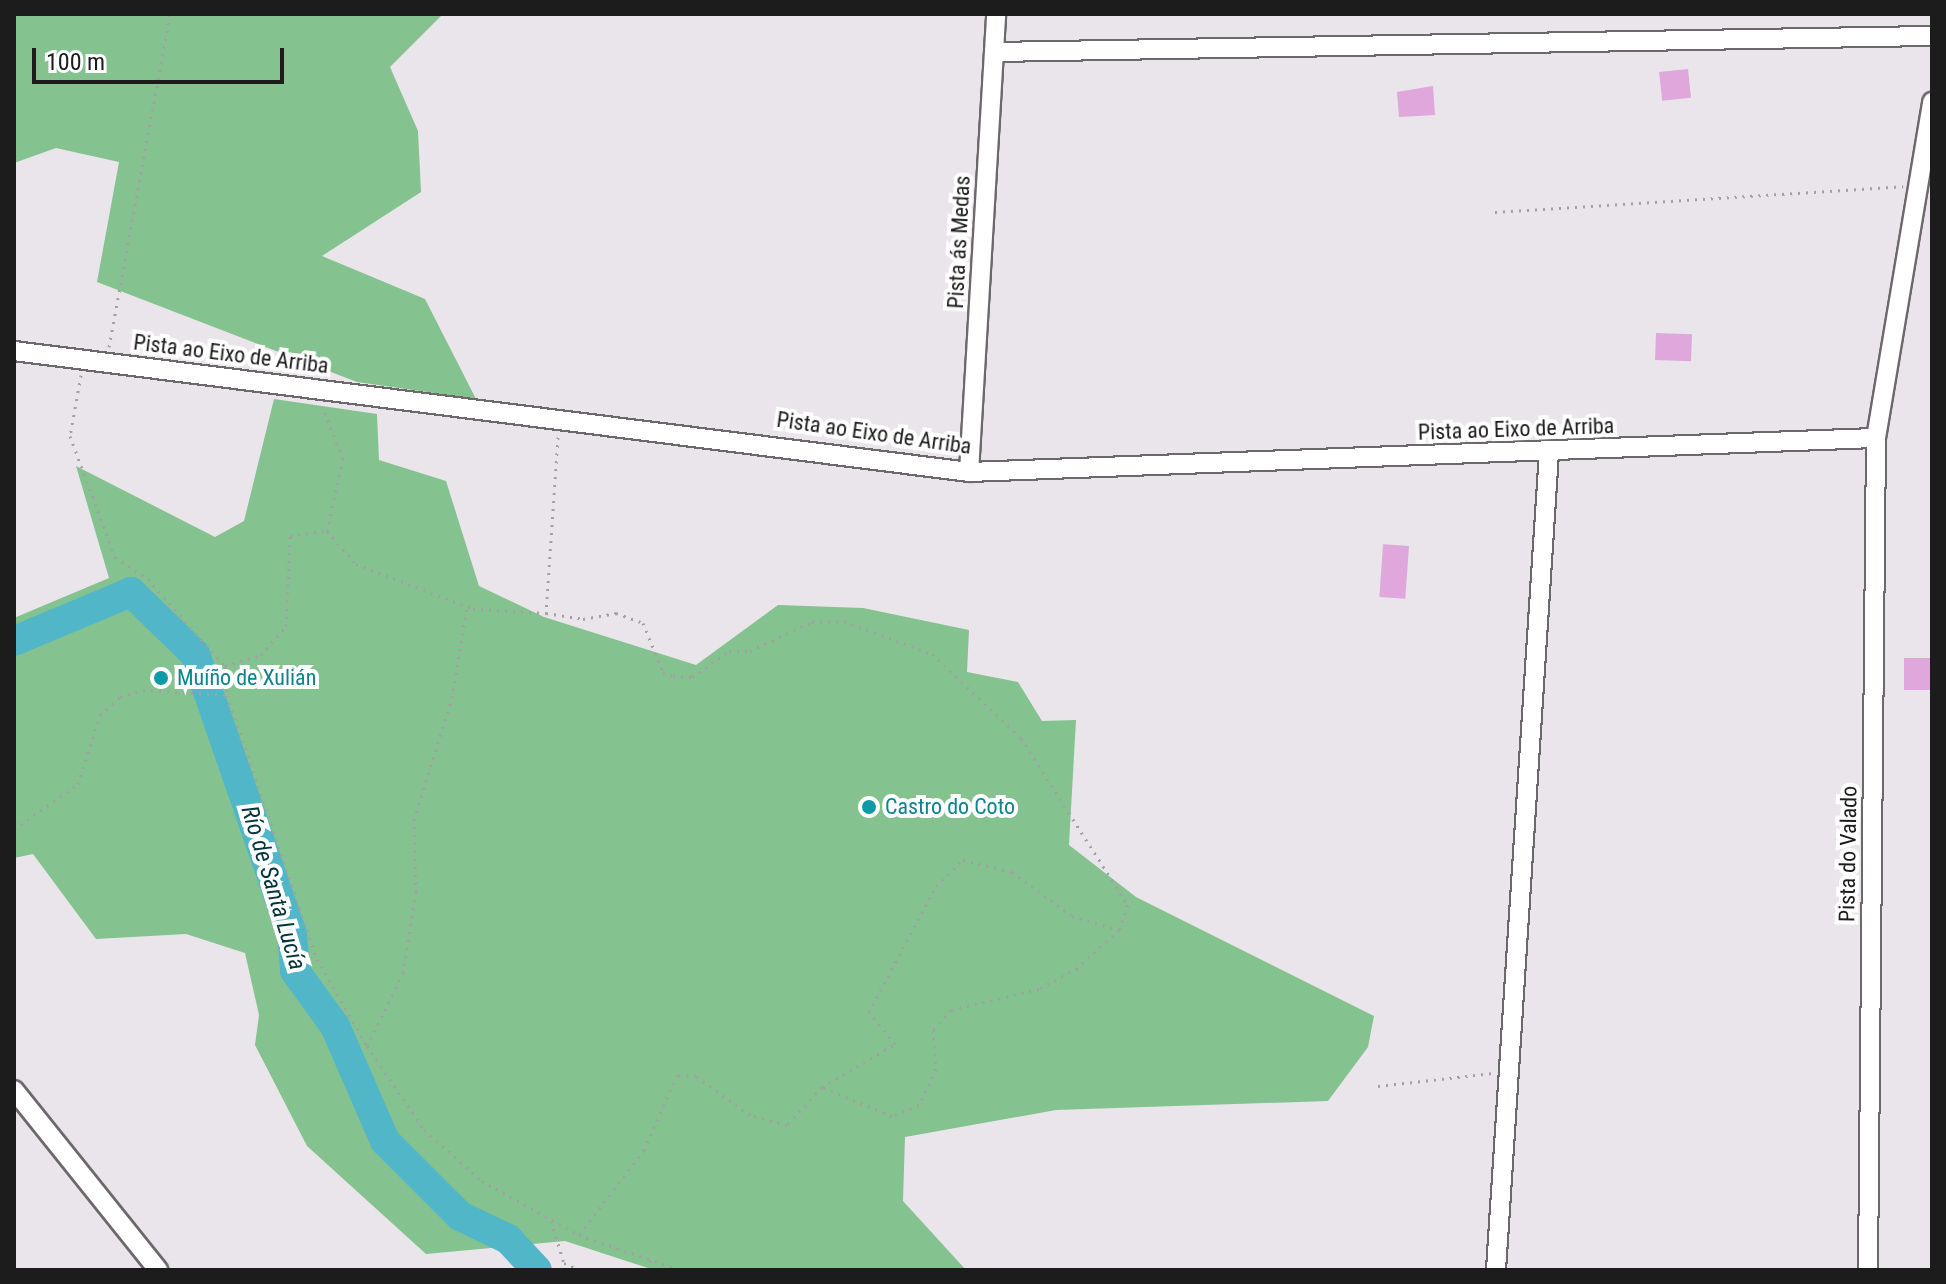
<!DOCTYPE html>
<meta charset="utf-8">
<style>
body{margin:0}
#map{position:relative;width:1946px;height:1284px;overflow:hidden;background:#eae5ea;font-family:"Roboto Condensed",sans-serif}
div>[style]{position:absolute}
.forest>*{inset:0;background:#84c290}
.river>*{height:30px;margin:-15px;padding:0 15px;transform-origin:15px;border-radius:15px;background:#52b6c9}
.building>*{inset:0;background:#dfa7dc;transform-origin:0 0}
.path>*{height:3px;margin-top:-1.5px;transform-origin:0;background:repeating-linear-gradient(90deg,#a3a0a3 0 2px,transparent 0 8px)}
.roads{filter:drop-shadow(2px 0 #6c686b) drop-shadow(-2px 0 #6c686b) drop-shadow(0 2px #6c686b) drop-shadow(0 -2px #6c686b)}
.street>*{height:18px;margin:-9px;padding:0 9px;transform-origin:9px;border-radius:9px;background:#fff}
.dots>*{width:22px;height:22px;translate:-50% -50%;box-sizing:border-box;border:4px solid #fff;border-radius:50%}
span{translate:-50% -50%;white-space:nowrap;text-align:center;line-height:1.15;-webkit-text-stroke:8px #fff;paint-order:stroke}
.street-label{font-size:22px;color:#1d1c1d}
.culture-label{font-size:22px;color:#0d838f}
.left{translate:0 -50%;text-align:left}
.water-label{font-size:24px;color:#03353d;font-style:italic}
.frame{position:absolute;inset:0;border:16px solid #1d1c1d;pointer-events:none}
.scale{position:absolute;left:32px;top:48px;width:252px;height:36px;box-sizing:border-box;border:4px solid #1d1c1d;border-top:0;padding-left:10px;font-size:24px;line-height:28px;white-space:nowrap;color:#1d1c1d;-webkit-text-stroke:6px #fff;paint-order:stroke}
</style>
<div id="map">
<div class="forest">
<i style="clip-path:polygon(14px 14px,443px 14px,390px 67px,418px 131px,421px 192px,322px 256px,425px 299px,476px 399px,357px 382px,97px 282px,119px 162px,56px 148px,14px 163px)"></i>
<i style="clip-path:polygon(274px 399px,377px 414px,379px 460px,446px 481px,479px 586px,544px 617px,696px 665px,778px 605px,863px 608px,969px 630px,967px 672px,1018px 682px,1042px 721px,1076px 720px,1069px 845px,1136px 897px,1374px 1016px,1368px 1047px,1328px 1101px,1056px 1110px,905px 1137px,903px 1201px,966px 1270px,654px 1270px,565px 1241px,426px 1254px,307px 1146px,255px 1045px,259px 1015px,245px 953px,186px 934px,96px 939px,33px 854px,14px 858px,14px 618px,109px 578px,76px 466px,215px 537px,244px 521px)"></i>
</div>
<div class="river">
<i style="left:14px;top:641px;width:127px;rotate:-22.7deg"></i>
<i style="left:131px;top:592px;width:89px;rotate:44.1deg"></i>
<i style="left:195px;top:654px;width:296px;rotate:70.9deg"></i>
<i style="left:292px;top:934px;width:37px;rotate:85deg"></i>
<i style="left:295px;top:971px;width:68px;rotate:54deg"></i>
<i style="left:335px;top:1026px;width:125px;rotate:66.5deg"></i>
<i style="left:385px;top:1141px;width:106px;rotate:45deg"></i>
<i style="left:460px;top:1216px;width:53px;rotate:25.6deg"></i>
<i style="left:508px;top:1239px;width:42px;rotate:46.9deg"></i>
</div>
<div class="building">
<i style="left:1688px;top:69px;width:29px;height:29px;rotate:84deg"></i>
<i style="clip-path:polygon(1433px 86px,1435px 115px,1399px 117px,1397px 92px)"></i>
<i style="left:1656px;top:333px;width:36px;height:27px;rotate:2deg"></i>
<i style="left:1409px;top:546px;width:53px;height:26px;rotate:94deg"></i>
<i style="left:1931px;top:658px;width:32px;height:27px;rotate:90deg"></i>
</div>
<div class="path">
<i style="left:1495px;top:212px;width:409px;rotate:-3.6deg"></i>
<i style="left:109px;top:347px;width:339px;rotate:-79.6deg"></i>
<i style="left:81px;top:375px;width:62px;rotate:100.2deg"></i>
<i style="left:70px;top:436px;width:129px;rotate:69.6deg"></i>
<i style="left:115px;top:557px;width:40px;rotate:34deg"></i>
<i style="left:148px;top:579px;width:116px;rotate:48.5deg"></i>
<i style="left:225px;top:666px;width:29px;rotate:86deg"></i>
<i style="left:227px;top:695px;width:279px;rotate:71.2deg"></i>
<i style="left:317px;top:959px;width:100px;rotate:60.1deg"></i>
<i style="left:367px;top:1046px;width:102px;rotate:55.8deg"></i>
<i style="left:424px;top:1130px;width:77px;rotate:41.3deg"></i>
<i style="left:482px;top:1181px;width:111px;rotate:29.1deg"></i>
<i style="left:579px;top:1235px;width:107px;rotate:19.1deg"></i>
<i style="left:558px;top:437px;width:176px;rotate:93.9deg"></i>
<i style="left:546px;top:613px;width:37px;rotate:9deg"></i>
<i style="left:583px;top:619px;width:34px;rotate:-10deg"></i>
<i style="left:616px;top:613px;width:29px;rotate:20deg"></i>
<i style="left:643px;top:623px;width:53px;rotate:67.8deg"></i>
<i style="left:663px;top:672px;width:11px;rotate:22deg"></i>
<i style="left:673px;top:676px;width:19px;rotate:3deg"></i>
<i style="left:692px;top:677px;width:45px;rotate:-35.1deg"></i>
<i style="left:729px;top:651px;width:21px"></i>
<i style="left:750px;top:651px;width:68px;rotate:-25.1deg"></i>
<i style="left:812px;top:622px;width:32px;rotate:-2deg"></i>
<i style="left:844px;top:621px;width:94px;rotate:20.6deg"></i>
<i style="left:932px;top:654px;width:122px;rotate:43.3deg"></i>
<i style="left:1021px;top:738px;width:198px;rotate:57.4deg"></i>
<i style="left:1128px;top:905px;width:27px;rotate:110deg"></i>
<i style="left:1119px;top:930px;width:57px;rotate:137.9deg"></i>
<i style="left:1077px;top:968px;width:43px;rotate:151.1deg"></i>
<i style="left:1039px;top:989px;width:90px;rotate:166.6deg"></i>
<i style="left:951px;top:1010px;width:27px;rotate:132deg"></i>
<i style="left:933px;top:1030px;width:39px;rotate:86deg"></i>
<i style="left:936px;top:1069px;width:40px;rotate:115deg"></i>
<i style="left:919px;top:1105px;width:29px;rotate:158deg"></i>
<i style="left:892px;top:1116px;width:76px;rotate:-157.5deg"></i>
<i style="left:822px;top:1087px;width:52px;rotate:132.6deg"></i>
<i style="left:787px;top:1125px;width:38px;rotate:-165deg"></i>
<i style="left:750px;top:1115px;width:67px;rotate:-144.2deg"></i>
<i style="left:696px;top:1076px;width:19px;rotate:-177deg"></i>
<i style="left:677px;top:1075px;width:82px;rotate:113.7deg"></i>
<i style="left:644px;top:1150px;width:107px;rotate:127.4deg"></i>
<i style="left:327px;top:531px;width:44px;rotate:48.7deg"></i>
<i style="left:356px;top:564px;width:125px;rotate:21deg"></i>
<i style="left:473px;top:609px;width:73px;rotate:3.1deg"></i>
<i style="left:225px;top:666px;width:38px;rotate:-17deg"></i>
<i style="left:261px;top:655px;width:38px;rotate:-49deg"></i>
<i style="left:286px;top:626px;width:90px;rotate:-87.5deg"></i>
<i style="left:290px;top:536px;width:37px;rotate:-8deg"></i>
<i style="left:327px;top:531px;width:74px;rotate:-77.5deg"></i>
<i style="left:343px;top:459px;width:55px;rotate:-111.4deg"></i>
<i style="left:14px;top:829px;width:78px;rotate:-35.1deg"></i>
<i style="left:78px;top:784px;width:72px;rotate:-72.3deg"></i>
<i style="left:100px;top:715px;width:27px;rotate:-42deg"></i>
<i style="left:120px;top:697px;width:24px;rotate:-17deg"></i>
<i style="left:143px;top:690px;width:84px;rotate:3.4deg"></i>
<i style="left:367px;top:1046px;width:81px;rotate:-63.7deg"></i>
<i style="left:403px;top:973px;width:82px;rotate:-80.9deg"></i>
<i style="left:416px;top:892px;width:72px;rotate:-91.6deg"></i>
<i style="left:414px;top:820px;width:128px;rotate:-72.7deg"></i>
<i style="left:452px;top:698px;width:93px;rotate:-80.7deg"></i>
<i style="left:1378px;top:1086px;width:116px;rotate:-6.4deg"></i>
<i style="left:822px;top:1087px;width:85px;rotate:-30.5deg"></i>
<i style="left:895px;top:1044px;width:41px;rotate:-129.1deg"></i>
<i style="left:869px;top:1012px;width:143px;rotate:-62deg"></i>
<i style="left:936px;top:886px;width:37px;rotate:-44deg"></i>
<i style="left:963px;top:860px;width:50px;rotate:13.8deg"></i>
<i style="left:1012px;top:872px;width:74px;rotate:36.3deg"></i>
<i style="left:1072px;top:916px;width:49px;rotate:16.6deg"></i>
<i style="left:551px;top:1221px;width:44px;rotate:72.8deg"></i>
<i style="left:564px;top:1263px;width:17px;rotate:25deg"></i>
<i style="left:649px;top:1270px;width:12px;rotate:-81deg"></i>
</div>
<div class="roads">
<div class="street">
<i style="left:994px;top:52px;width:938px;rotate:-0.98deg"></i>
<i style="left:14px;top:351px;width:963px;rotate:7.22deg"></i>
<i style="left:969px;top:472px;width:908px;rotate:-2.15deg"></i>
<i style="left:969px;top:472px;width:459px;rotate:-86.6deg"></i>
<i style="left:14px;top:1090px;width:231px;rotate:51.3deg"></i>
<i style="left:1496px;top:1270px;width:819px;rotate:-86.29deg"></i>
<i style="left:1868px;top:1270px;width:832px;rotate:-89.45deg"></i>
<i style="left:1876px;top:438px;width:341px;rotate:-80.5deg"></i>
</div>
</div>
<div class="dots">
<i style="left:161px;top:678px;background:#0f9aa8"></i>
<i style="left:869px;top:807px;background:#0f9aa8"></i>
</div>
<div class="street-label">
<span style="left:959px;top:242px;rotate:-87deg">Pista ás Medas</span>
<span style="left:231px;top:354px;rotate:7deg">Pista ao Eixo de Arriba</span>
<span style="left:1516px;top:429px;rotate:-2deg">Pista ao Eixo de Arriba</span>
<span style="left:874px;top:433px;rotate:8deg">Pista ao Eixo de Arriba</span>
<span style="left:1848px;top:854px;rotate:-89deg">Pista do Valado</span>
</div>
<div class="culture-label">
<span class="left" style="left:177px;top:678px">Muíño de Xulián</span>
<span class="left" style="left:885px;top:807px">Castro do Coto</span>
</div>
<div class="water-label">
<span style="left:273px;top:888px;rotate:73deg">Río de Santa Lucía</span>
</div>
<div class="frame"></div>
<div class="scale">100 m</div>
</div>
